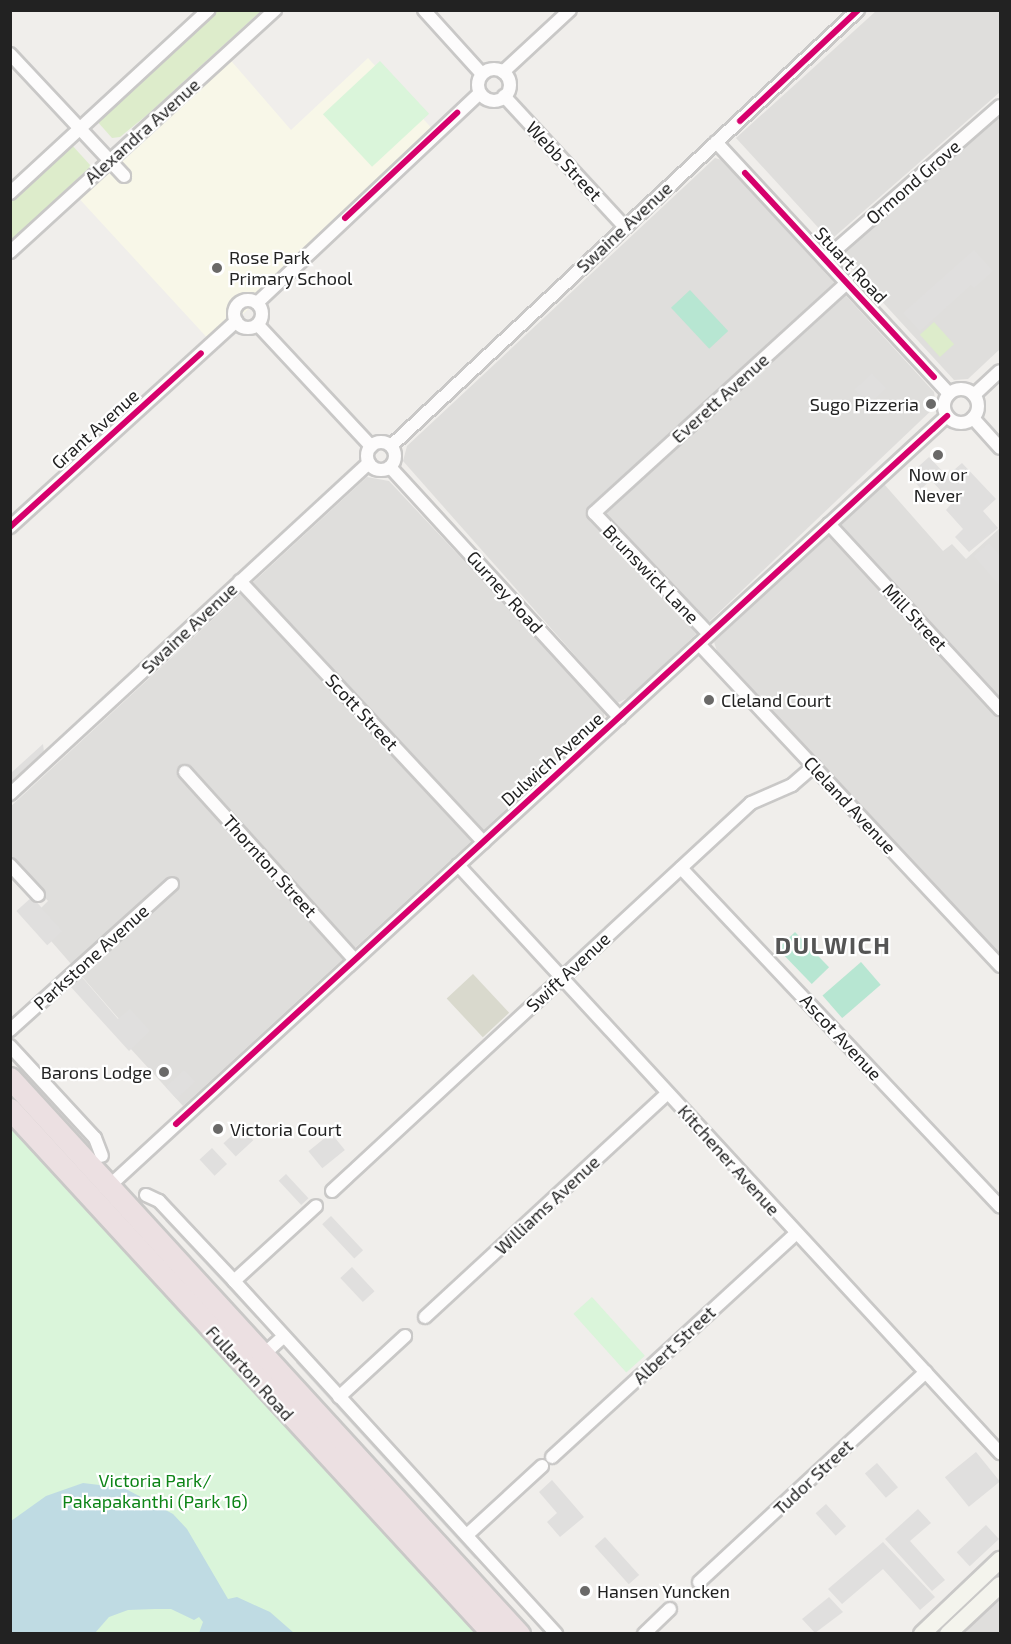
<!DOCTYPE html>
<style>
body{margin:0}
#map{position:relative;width:1011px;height:1644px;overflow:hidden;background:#f0eeeb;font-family:"Exo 2",sans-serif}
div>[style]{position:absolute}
.residential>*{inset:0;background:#dfdedc}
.education>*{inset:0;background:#f8f7e8}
.construction>*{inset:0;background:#d9d9cd;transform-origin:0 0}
.grass>*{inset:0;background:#ddeccb;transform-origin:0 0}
.park>*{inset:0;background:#daf5da;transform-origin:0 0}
.pitch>*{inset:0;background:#b7e6d2;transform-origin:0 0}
.parking>*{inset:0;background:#e0dfde;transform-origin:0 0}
.water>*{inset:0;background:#bfdbe3}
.roads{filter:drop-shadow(2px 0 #c9c8c7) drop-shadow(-2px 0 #c9c8c7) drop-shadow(0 2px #c9c8c7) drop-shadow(0 -2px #c9c8c7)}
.street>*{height:12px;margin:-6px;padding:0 6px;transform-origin:6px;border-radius:6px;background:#fdfcfc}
.street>.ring{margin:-6px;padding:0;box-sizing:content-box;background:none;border:12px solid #fdfcfc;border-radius:50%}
.secondary>*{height:16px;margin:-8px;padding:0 8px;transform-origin:8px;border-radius:8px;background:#f4f4ed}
.highway>*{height:21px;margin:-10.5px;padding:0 10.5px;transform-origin:10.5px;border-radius:10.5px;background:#ece0e2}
.cycleway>*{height:6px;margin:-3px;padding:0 3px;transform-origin:3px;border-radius:3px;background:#d6006c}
.dots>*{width:16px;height:16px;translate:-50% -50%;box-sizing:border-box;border:3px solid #fff;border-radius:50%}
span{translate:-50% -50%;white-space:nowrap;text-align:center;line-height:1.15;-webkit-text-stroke:4.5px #fff;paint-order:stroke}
.street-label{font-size:18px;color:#222}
.poi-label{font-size:18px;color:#222}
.left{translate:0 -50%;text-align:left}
.right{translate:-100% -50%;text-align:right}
.park-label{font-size:18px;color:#0c8416}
.district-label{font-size:24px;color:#555;font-weight:700;letter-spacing:1.5px}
.frame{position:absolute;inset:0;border:12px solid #222;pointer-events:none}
</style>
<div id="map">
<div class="residential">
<i style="clip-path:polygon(876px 11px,1000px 11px,1000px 92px,834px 237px,825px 235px,736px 138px)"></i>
<i style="clip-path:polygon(1000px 116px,1000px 349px,968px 379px,954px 380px,843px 259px,847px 250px)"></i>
<i style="clip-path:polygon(715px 158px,722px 160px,934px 392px,936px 406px,630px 697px,617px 703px,403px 461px,407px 446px)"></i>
<i style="clip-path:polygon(367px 477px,389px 481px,604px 710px,604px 719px,183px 1106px,130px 1048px,119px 1019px,31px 918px,48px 901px,11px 860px,10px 807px)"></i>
<i style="clip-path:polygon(884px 484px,943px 551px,952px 544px,966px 559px,1000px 528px,1000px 955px,717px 651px,714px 642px)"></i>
<i style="clip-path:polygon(1000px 1595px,1000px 1633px,964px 1634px,994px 1601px)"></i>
</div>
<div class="education">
<i style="clip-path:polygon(226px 55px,291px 130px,368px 58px,436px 133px,212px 343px,74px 193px)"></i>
</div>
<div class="construction">
<i style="left:473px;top:974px;width:53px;height:36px;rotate:47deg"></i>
</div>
<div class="grass">
<i style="clip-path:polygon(215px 11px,261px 11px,147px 115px,120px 137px,112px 138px,96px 120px)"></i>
<i style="clip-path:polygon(71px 144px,91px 166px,11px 241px,11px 200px)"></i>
<i style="left:934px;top:322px;width:30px;height:19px;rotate:48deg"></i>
</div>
<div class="park">
<i style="left:380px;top:61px;width:72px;height:78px;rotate:47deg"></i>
<i style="clip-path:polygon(10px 1124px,480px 1633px,11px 1633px)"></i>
<i style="left:592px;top:1297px;width:79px;height:25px;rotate:48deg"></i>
</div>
<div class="pitch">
<i style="left:690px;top:290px;width:56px;height:26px;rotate:47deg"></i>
<i style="left:795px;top:932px;width:49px;height:24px;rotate:46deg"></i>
<i style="left:861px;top:962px;width:30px;height:51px;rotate:49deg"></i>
</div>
<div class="parking">
<i style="clip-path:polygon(974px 250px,993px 271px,974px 288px,971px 285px,920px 331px,903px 313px)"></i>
<i style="left:872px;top:373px;width:21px;height:24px;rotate:47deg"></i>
<i style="clip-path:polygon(929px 457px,947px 476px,962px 463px,996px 499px,983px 511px,998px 528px,969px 552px,955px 537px,963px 529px,946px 510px,952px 503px,931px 480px,921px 489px,909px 475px)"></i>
<i style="clip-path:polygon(989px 543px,1000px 556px,1000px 586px,974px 556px)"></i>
<i style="clip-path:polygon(43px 744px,44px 752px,11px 783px,11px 773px)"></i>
<i style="left:32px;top:897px;width:46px;height:21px;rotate:48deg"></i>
<i style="clip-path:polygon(81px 976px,118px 1019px,130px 1009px,150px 1031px,129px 1051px,70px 986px)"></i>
<i style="left:184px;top:1070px;width:16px;height:25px;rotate:47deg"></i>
<i style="left:241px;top:1127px;width:18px;height:24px;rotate:47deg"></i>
<i style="left:331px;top:1133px;width:22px;height:29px;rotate:51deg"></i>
<i style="left:212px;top:1148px;width:22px;height:17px;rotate:47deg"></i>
<i style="left:286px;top:1174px;width:33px;height:10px;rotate:47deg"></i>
<i style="left:331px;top:1216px;width:47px;height:12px;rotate:47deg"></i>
<i style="left:168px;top:1218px;width:133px;height:4px;rotate:47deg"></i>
<i style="left:352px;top:1267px;width:33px;height:16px;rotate:47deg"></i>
<i style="clip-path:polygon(297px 1360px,478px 1557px,475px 1559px,296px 1363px)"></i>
<i style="left:976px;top:1452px;width:38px;height:40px;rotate:51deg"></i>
<i style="left:877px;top:1463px;width:32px;height:16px;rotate:49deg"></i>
<i style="clip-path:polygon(552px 1480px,584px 1517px,560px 1537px,547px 1522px,557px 1513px,539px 1492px)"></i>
<i style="left:826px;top:1504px;width:30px;height:14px;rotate:48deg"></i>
<i style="clip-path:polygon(918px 1509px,931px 1523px,910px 1541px,945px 1580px,932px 1591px,885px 1539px)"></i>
<i style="left:986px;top:1525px;width:19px;height:40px;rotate:47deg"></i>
<i style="left:605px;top:1537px;width:51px;height:14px;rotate:48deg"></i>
<i style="clip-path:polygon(883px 1542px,935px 1597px,920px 1610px,883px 1569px,842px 1604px,828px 1589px)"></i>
<i style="clip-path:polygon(829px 1597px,843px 1612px,815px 1633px,802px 1619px)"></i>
</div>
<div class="water">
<i style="clip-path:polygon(83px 1483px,124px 1488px,173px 1514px,187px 1529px,228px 1599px,237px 1597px,270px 1612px,294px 1633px,199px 1633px,203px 1622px,199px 1617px,194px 1620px,171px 1609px,155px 1609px,128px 1610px,109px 1617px,95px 1633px,11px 1633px,11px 1521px,46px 1496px)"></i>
</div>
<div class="roads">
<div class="street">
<i style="left:424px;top:10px;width:86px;rotate:47.8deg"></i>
<i style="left:10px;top:54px;width:167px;rotate:46.9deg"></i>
<i class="ring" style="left:478px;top:69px;width:20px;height:20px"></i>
<i style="left:503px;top:72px;width:91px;rotate:-42.8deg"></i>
<i style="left:504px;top:96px;width:177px;rotate:47.3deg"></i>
<i style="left:716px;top:142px;width:343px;rotate:47.2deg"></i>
<i style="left:10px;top:193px;width:270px;rotate:-42.7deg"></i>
<i style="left:10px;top:252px;width:359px;rotate:-42.4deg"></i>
<i style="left:825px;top:259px;width:232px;rotate:-41.2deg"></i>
<i class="ring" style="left:234px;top:300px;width:16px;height:16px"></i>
<i style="left:257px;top:303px;width:306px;rotate:-43.3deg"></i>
<i style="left:258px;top:325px;width:166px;rotate:47deg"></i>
<i class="ring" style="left:944px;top:389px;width:22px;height:22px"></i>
<i style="left:974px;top:395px;width:35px;rotate:-43deg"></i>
<i style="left:973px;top:418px;width:40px;rotate:48deg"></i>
<i class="ring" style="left:367px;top:442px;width:16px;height:16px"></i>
<i style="left:391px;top:446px;width:639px;rotate:-43.03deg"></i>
<i style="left:390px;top:467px;width:340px;rotate:47.5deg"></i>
<i style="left:829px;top:524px;width:252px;rotate:47.3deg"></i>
<i style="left:10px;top:527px;width:306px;rotate:-42.3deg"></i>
<i style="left:240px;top:581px;width:357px;rotate:47deg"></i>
<i style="left:709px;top:634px;width:167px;rotate:-133.5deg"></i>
<i style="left:594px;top:513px;width:342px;rotate:-42.3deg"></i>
<i style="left:699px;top:644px;width:441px;rotate:46.9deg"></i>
<i style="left:185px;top:772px;width:253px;rotate:47.9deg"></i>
<i style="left:10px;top:794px;width:488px;rotate:-42.7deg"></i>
<i style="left:10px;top:865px;width:41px;rotate:47deg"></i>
<i style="left:458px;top:865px;width:800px;rotate:47.33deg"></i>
<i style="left:681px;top:868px;width:465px;rotate:46.7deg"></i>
<i style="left:10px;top:1030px;width:218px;rotate:-42deg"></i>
<i style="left:10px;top:1046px;width:125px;rotate:47.3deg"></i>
<i style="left:95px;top:1138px;width:19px;rotate:69deg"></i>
<i style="left:106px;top:1189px;width:1142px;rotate:-42.59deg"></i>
<i style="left:332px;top:1191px;width:571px;rotate:-42.8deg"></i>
<i style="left:751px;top:803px;width:45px;rotate:-23.7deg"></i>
<i style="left:792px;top:785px;width:29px;rotate:-41deg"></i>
<i style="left:146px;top:1195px;width:14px;rotate:25deg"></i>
<i style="left:159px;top:1201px;width:110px;rotate:46.8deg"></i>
<i style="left:234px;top:1281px;width:478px;rotate:47.6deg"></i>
<i style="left:234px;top:1281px;width:111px;rotate:-42.4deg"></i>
<i style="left:425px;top:1317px;width:330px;rotate:-42.7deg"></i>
<i style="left:263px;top:1355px;width:28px;rotate:-42deg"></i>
<i style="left:339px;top:1397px;width:90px;rotate:-42.7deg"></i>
<i style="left:552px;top:1457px;width:330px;rotate:-42.5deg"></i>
<i style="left:467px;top:1535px;width:102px;rotate:-42.6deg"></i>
<i style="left:699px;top:1582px;width:309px;rotate:-42.8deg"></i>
<i style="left:644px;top:1634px;width:36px;rotate:-44deg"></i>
</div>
<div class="secondary">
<i style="left:922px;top:1634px;width:108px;rotate:-43.5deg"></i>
<i style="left:948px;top:1634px;width:71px;rotate:-43.3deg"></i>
</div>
<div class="highway">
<i style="left:10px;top:1078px;width:754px;rotate:47.53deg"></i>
<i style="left:10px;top:1109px;width:713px;rotate:47.39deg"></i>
</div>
</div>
<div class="cycleway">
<i style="left:740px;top:121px;width:162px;rotate:-43.2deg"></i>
<i style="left:745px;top:173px;width:278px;rotate:47.2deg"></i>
<i style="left:345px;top:218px;width:154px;rotate:-43.2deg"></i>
<i style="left:10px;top:527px;width:258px;rotate:-42.3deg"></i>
<i style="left:176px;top:1124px;width:1047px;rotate:-42.56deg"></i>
</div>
<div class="dots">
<i style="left:217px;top:268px;background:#6a6968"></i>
<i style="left:931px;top:404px;background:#6a6968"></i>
<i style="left:938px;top:455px;background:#6a6968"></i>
<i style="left:709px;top:700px;background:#6a6968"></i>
<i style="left:164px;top:1072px;background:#6a6968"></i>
<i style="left:218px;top:1129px;background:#6a6968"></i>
<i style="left:585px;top:1591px;background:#6a6968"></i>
</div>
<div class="street-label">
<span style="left:142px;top:131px;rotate:-42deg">Alexandra Avenue</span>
<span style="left:564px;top:161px;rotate:47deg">Webb Street</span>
<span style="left:913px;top:182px;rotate:-41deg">Ormond Grove</span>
<span style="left:624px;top:227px;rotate:-43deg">Swaine Avenue</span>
<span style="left:851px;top:265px;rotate:47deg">Stuart Road</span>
<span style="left:720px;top:398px;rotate:-42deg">Everett Avenue</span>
<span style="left:95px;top:429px;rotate:-42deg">Grant Avenue</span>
<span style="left:651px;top:574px;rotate:46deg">Brunswick Lane</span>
<span style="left:505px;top:592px;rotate:48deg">Gurney Road</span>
<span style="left:915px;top:617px;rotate:47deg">Mill Street</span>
<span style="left:189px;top:628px;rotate:-43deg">Swaine Avenue</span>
<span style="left:362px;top:712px;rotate:47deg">Scott Street</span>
<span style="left:552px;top:759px;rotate:-42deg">Dulwich Avenue</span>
<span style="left:850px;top:805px;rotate:47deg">Cleland Avenue</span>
<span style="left:270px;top:866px;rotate:48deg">Thornton Street</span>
<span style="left:91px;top:957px;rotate:-42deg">Parkstone Avenue</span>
<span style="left:568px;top:972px;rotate:-43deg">Swift Avenue</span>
<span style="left:841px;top:1037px;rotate:47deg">Ascot Avenue</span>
<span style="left:729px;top:1160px;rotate:48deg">Kitchener Avenue</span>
<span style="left:547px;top:1205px;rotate:-43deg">Williams Avenue</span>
<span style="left:674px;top:1345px;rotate:-43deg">Albert Street</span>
<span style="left:250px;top:1373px;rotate:48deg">Fullarton Road</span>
<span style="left:813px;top:1477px;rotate:-43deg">Tudor Street</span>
</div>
<div class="poi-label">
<span class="left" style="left:229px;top:268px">Rose Park<br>Primary School</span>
<span class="right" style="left:919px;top:404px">Sugo Pizzeria</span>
<span style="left:938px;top:485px">Now or<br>Never</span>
<span class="left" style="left:721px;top:700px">Cleland Court</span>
<span class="right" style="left:152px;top:1072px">Barons Lodge</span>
<span class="left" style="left:230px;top:1129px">Victoria Court</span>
<span class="left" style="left:597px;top:1591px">Hansen Yuncken</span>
</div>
<div class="park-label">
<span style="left:155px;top:1491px">Victoria Park/<br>Pakapakanthi (Park 16)</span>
</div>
<div class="district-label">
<span style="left:833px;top:945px">DULWICH</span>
</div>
<div class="frame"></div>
</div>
